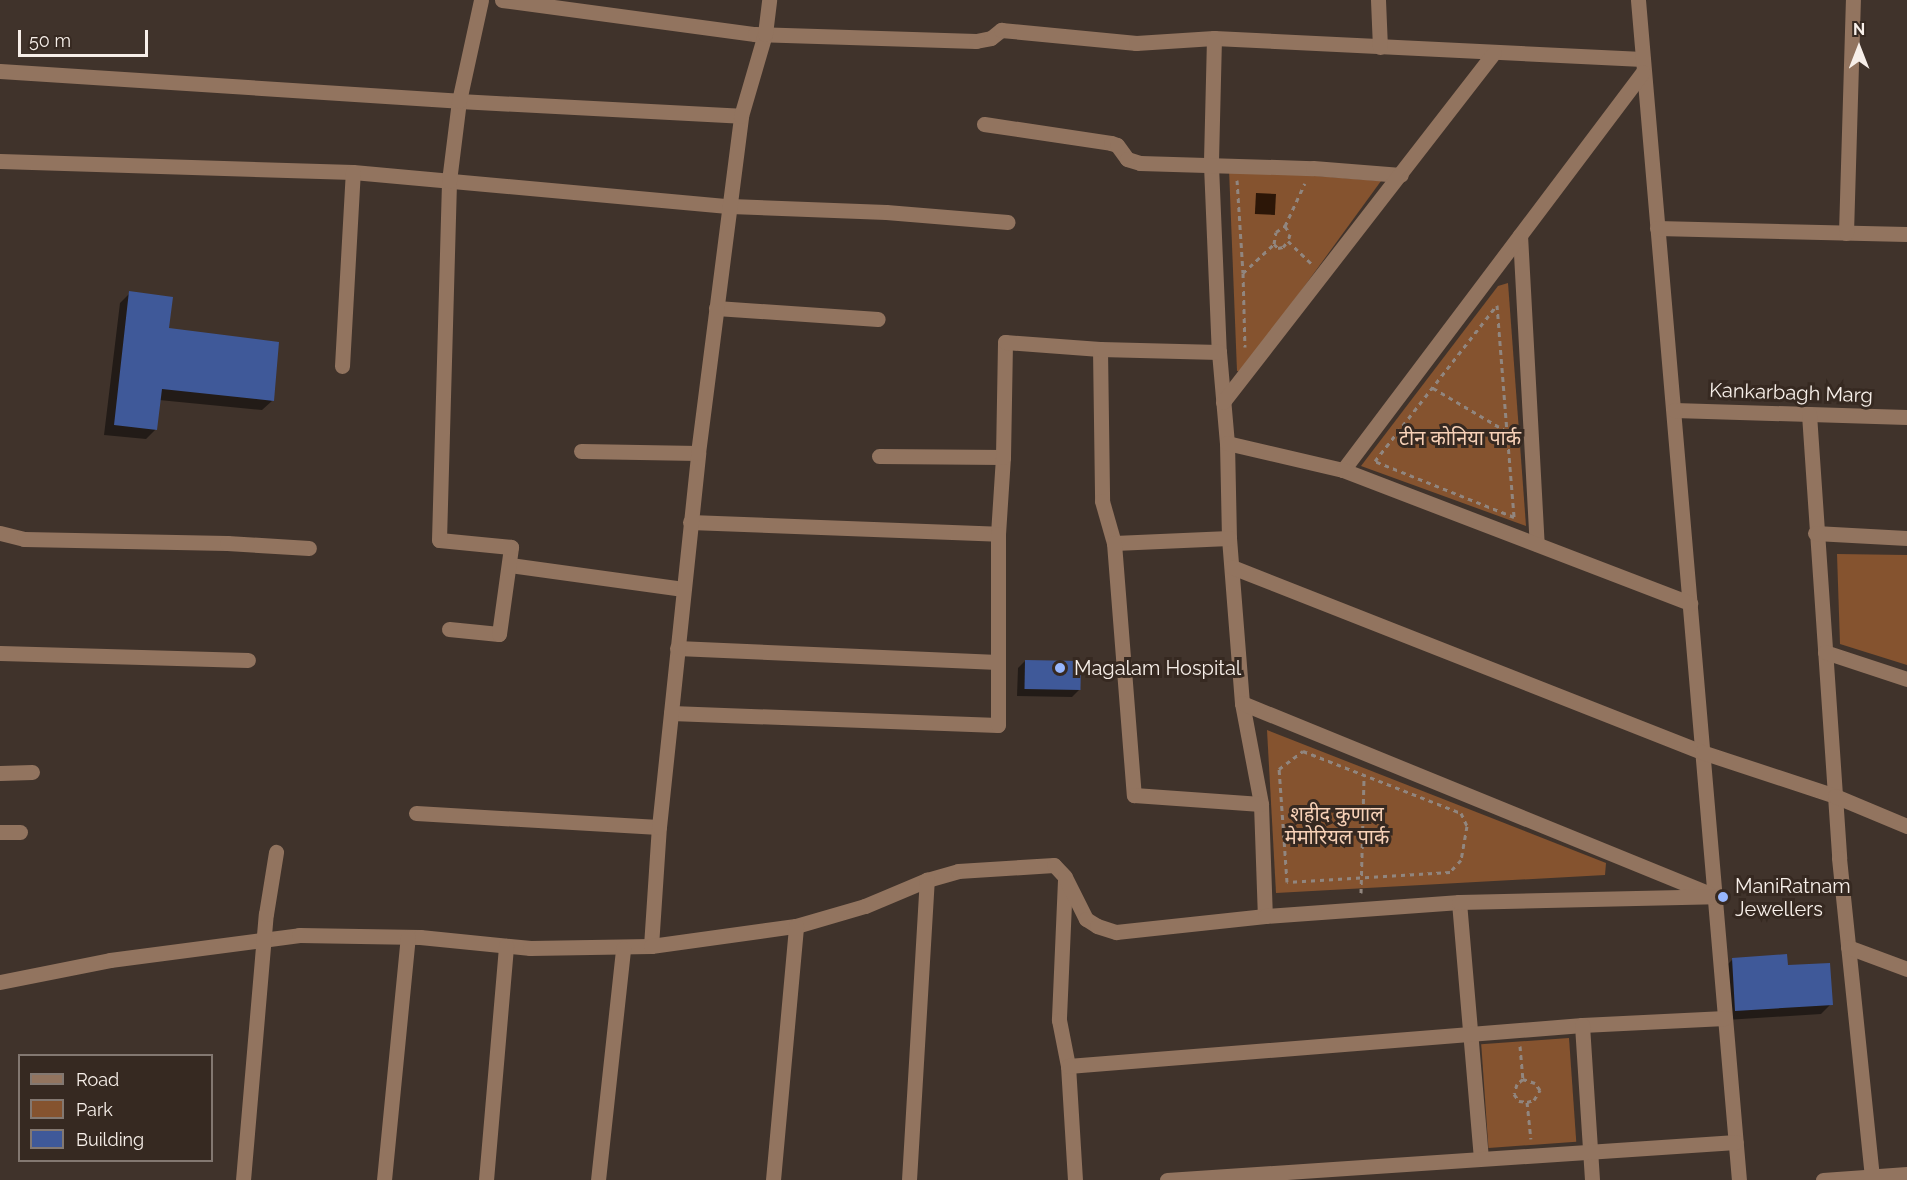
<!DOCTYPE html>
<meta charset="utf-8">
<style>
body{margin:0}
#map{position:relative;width:1907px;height:1180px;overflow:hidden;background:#40332b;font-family:Raleway,"Noto Sans Devanagari",sans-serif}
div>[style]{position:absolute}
.green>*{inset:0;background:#85532f;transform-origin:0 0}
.water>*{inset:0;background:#2c1607;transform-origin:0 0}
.shadow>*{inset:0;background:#0007}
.building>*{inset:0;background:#3f5999;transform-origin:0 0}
.path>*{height:3px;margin-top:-1.5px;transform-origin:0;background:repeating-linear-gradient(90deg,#91867f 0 4.5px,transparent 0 9px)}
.minor>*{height:15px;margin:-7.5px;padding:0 7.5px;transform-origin:7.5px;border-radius:7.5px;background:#92745f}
.dots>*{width:16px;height:16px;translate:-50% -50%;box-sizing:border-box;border:3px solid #362921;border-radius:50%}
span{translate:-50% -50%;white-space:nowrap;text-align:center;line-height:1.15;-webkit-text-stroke:6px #362921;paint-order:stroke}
.street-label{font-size:20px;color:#f7efe9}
.park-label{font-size:20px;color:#f7d1b7}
.poi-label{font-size:20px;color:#f7efe9}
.left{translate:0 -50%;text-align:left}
.legend{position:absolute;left:18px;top:1054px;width:195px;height:108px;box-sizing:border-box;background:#362921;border:2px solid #837871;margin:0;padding:8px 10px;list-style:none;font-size:18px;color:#f7efe9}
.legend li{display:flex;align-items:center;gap:12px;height:30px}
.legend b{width:30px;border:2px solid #837871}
.north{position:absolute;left:1829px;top:18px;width:60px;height:60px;-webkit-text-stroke:4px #362921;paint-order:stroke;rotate:0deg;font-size:16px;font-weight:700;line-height:24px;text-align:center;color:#f7efe9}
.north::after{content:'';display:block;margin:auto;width:21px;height:27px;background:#f7efe9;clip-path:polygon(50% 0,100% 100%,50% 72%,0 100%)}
.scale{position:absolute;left:18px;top:30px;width:130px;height:27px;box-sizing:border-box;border:3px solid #f7efe9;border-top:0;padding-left:8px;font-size:18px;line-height:21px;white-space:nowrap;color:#f7efe9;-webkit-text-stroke:4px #362921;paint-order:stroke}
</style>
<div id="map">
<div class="green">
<i style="clip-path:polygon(1229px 169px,1381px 181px,1242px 372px,1237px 371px)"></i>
<i style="clip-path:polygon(1508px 283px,1526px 526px,1361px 466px,1498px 286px)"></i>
<i style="clip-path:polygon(1837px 554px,1907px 555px,1907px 665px,1840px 644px)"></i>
<i style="clip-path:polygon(1267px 730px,1606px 863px,1605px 875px,1276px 893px)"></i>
<i style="left:1569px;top:1038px;width:104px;height:88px;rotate:86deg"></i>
</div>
<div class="water">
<i style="left:1256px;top:193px;width:20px;height:21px;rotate:3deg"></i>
</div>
<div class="shadow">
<i style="clip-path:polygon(130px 293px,167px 330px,272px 401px,262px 410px,159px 400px,156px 429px,146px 439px,104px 435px,120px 303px)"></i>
<i style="clip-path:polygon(1025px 661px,1079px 690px,1072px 697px,1017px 696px,1018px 668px)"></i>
<i style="clip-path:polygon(1733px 959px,1786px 967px,1831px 1004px,1821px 1014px,1726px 1020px,1723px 969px)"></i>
</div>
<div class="building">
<i style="clip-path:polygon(129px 291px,173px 297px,169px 328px,279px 342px,274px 401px,162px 389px,157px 430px,114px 425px)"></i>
<i style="left:1025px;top:660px;width:56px;height:29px;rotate:1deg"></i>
<i style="clip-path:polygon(1787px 954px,1788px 965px,1830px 963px,1833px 1005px,1735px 1011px,1732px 958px)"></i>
</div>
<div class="path">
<i style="left:1237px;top:180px;width:93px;rotate:86.3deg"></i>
<i style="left:1243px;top:273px;width:42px;rotate:-43.1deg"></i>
<i style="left:1274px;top:244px;width:12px;rotate:-81deg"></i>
<i style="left:1276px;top:232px;width:11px;rotate:-34deg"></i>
<i style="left:1285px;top:226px;width:47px;rotate:-65.1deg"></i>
<i style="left:1285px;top:226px;width:9px;rotate:58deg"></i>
<i style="left:1290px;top:234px;width:7px;rotate:106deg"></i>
<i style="left:1288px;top:241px;width:32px;rotate:44deg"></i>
<i style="left:1274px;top:244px;width:6px;rotate:45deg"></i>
<i style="left:1278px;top:248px;width:5px;rotate:-11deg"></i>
<i style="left:1283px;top:247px;width:8px;rotate:-50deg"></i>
<i style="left:1243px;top:273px;width:74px;rotate:88.5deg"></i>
<i style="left:1497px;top:305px;width:126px;rotate:85.5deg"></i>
<i style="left:1507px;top:431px;width:86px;rotate:85.3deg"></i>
<i style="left:1514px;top:517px;width:150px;rotate:-158.1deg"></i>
<i style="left:1375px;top:461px;width:198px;rotate:-52deg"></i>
<i style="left:1433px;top:388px;width:85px;rotate:30.5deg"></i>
<i style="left:1303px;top:751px;width:170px;rotate:21.4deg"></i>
<i style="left:1461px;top:813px;width:14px;rotate:65deg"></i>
<i style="left:1467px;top:826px;width:35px;rotate:100deg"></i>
<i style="left:1461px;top:860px;width:16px;rotate:133deg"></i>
<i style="left:1450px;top:872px;width:163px;rotate:176.5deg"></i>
<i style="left:1287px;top:882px;width:113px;rotate:-94deg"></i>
<i style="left:1279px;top:769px;width:30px;rotate:-37deg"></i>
<i style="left:1361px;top:893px;width:118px;rotate:-88.5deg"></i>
<i style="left:1520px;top:1046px;width:33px;rotate:85deg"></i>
<i style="left:1523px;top:1079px;width:8px;rotate:140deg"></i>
<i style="left:1517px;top:1084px;width:10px;rotate:107deg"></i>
<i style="left:1514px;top:1094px;width:9px;rotate:54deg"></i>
<i style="left:1519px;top:1101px;width:8px;rotate:7deg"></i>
<i style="left:1527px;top:1102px;width:7px;rotate:-16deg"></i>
<i style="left:1534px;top:1100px;width:12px;rotate:-59deg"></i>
<i style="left:1540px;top:1090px;width:9px;rotate:-126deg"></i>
<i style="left:1535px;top:1083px;width:13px;rotate:-162deg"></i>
<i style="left:1527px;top:1102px;width:37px;rotate:84deg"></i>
</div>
<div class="minor">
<i style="left:502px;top:0;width:255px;rotate:7.7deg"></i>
<i style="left:755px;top:34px;width:221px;rotate:1.8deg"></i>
<i style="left:976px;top:41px;width:15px;rotate:-11deg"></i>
<i style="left:991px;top:38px;width:13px;rotate:-39deg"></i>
<i style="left:1001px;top:30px;width:136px;rotate:5.5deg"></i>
<i style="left:1136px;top:43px;width:78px;rotate:-3.7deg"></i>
<i style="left:1214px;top:38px;width:429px;rotate:2.8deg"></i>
<i style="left:1378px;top:0;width:47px;rotate:87.6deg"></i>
<i style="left:1638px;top:0;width:1184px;rotate:85.11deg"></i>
<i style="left:1214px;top:38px;width:127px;rotate:91.4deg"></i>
<i style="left:1211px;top:165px;width:187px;rotate:87.6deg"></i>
<i style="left:1219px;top:352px;width:91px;rotate:85deg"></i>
<i style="left:1227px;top:443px;width:95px;rotate:88.8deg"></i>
<i style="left:1229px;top:538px;width:166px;rotate:85.5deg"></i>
<i style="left:1242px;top:703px;width:103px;rotate:79.3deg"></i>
<i style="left:1261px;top:804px;width:112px;rotate:88deg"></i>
<i style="left:0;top:71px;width:460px;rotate:3.7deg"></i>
<i style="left:459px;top:101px;width:282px;rotate:3deg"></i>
<i style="left:984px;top:124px;width:128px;rotate:8.5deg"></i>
<i style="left:1111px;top:143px;width:6px;rotate:18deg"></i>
<i style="left:1117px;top:145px;width:17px;rotate:54deg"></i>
<i style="left:1127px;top:159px;width:14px;rotate:17deg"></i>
<i style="left:1140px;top:163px;width:173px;rotate:1.7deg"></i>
<i style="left:1313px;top:168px;width:88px;rotate:4.5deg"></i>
<i style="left:0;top:161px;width:353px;rotate:1.8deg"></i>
<i style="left:353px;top:172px;width:379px;rotate:5.2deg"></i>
<i style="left:730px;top:206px;width:156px;rotate:2.2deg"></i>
<i style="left:886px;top:212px;width:122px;rotate:4.7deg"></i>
<i style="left:1657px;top:228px;width:250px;rotate:1.4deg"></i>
<i style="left:1846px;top:233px;width:233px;rotate:-88.3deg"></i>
<i style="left:1520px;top:235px;width:309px;rotate:86.9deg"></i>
<i style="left:716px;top:308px;width:162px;rotate:3.9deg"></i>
<i style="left:1100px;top:349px;width:152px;rotate:89.2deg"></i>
<i style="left:1102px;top:501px;width:44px;rotate:74.1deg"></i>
<i style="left:342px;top:366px;width:194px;rotate:-86.8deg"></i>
<i style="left:1223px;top:402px;width:442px;rotate:-52.2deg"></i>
<i style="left:1674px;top:410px;width:233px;rotate:1.7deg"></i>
<i style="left:1809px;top:414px;width:445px;rotate:86.1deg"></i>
<i style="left:1839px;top:858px;width:321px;rotate:84.1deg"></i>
<i style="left:1227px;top:443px;width:119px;rotate:13.1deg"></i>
<i style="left:1343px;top:470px;width:498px;rotate:-53deg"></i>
<i style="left:581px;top:451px;width:117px;rotate:1deg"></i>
<i style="left:879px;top:456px;width:124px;rotate:0.5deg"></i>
<i style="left:1343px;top:470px;width:372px;rotate:21deg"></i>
<i style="left:690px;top:522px;width:308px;rotate:2.2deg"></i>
<i style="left:998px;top:534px;width:77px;rotate:-86.3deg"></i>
<i style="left:1003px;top:457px;width:115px;rotate:-89deg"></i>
<i style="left:1005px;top:342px;width:95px;rotate:4.2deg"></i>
<i style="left:1100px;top:349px;width:119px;rotate:1.4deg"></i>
<i style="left:0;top:533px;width:25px;rotate:14deg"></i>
<i style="left:24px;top:539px;width:203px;rotate:1.1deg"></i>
<i style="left:227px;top:543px;width:82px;rotate:3.5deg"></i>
<i style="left:1815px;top:533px;width:92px;rotate:3.1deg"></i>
<i style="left:1229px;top:538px;width:115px;rotate:177.5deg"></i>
<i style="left:1114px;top:543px;width:253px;rotate:85.5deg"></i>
<i style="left:1134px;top:795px;width:127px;rotate:4.1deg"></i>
<i style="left:510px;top:565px;width:175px;rotate:7.9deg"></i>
<i style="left:1232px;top:567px;width:505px;rotate:21.49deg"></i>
<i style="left:1702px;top:752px;width:140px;rotate:18.3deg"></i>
<i style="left:1835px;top:796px;width:78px;rotate:22.6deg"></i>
<i style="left:449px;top:629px;width:50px;rotate:5.7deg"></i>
<i style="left:499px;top:634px;width:88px;rotate:-82.1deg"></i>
<i style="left:511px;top:547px;width:72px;rotate:-174.4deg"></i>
<i style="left:439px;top:540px;width:359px;rotate:-88.4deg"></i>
<i style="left:449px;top:181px;width:81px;rotate:-82.9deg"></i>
<i style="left:459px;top:101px;width:103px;rotate:-77.7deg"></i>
<i style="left:677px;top:648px;width:321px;rotate:2.5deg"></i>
<i style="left:1825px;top:652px;width:86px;rotate:18.2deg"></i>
<i style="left:0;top:653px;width:248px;rotate:1.6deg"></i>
<i style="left:1242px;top:703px;width:503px;rotate:22.18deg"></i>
<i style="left:671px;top:713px;width:327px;rotate:2.1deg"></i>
<i style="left:998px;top:725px;width:191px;rotate:-90deg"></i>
<i style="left:0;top:773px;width:32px;rotate:-2deg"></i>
<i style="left:416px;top:813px;width:243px;rotate:3.3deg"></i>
<i style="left:0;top:832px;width:20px"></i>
<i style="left:1065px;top:880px;width:140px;rotate:92.5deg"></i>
<i style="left:1059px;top:1020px;width:47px;rotate:78.9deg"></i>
<i style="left:1459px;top:902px;width:257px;rotate:85.1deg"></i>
<i style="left:651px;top:946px;width:119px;rotate:-86.2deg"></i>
<i style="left:659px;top:827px;width:376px;rotate:-84deg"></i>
<i style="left:698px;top:453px;width:340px;rotate:-82.7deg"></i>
<i style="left:741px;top:116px;width:85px;rotate:-73.7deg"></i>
<i style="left:765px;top:34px;width:34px;rotate:-83deg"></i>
<i style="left:1848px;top:947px;width:63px;rotate:20.4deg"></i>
<i style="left:0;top:982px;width:112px;rotate:-11.3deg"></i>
<i style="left:110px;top:960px;width:191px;rotate:-7.5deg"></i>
<i style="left:299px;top:935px;width:121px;rotate:0.9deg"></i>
<i style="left:420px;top:937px;width:111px;rotate:5.7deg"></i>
<i style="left:530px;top:948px;width:121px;rotate:-0.9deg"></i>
<i style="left:651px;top:946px;width:146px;rotate:-7.9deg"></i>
<i style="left:796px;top:926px;width:72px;rotate:-16.2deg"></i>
<i style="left:865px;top:906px;width:67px;rotate:-22.8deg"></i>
<i style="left:927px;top:880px;width:32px;rotate:-16deg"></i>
<i style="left:958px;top:871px;width:96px;rotate:-3.6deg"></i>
<i style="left:1054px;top:865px;width:16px;rotate:47deg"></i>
<i style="left:1065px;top:877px;width:47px;rotate:63.4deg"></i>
<i style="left:1086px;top:919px;width:13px;rotate:32deg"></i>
<i style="left:1097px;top:926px;width:20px;rotate:18deg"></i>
<i style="left:1116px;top:932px;width:150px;rotate:-6.1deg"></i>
<i style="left:1265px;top:916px;width:195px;rotate:-4.1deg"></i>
<i style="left:1459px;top:902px;width:256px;rotate:-1.3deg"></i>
<i style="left:1582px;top:1025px;width:143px;rotate:-2.8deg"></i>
<i style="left:243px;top:1180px;width:267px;rotate:-85.1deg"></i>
<i style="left:266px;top:914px;width:63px;rotate:-80.8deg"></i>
<i style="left:384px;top:1180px;width:244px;rotate:-84.4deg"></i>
<i style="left:486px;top:1180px;width:235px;rotate:-85.1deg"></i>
<i style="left:598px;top:1180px;width:233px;rotate:-83.8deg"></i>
<i style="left:773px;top:1180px;width:255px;rotate:-84.8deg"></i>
<i style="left:909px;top:1180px;width:301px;rotate:-86.6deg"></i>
<i style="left:1075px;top:1180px;width:114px;rotate:-93.5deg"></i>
<i style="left:1068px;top:1066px;width:516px;rotate:-4.56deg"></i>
<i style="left:1582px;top:1025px;width:155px;rotate:86.3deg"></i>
<i style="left:1167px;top:1180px;width:570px;rotate:-3.82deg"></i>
<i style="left:1823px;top:1180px;width:84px;rotate:-4.1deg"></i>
</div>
<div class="dots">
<i style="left:1060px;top:668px;background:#97b6fd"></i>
<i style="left:1723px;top:897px;background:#97b6fd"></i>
</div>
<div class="street-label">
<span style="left:1791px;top:393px;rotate:2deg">Kankarbagh Marg</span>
</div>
<div class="park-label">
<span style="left:1460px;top:438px">टीन कोनिया पार्क</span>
<span style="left:1337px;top:826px">शहीद कुणाल<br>मेमोरियल पार्क</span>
</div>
<div class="poi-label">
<span class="left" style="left:1074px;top:668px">Magalam Hospital</span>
<span class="left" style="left:1735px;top:898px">ManiRatnam<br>Jewellers</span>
</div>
<ul class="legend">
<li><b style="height:8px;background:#92745f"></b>Road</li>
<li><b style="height:16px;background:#85532f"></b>Park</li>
<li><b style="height:16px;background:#3f5999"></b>Building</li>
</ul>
<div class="north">N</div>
<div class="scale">50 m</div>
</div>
